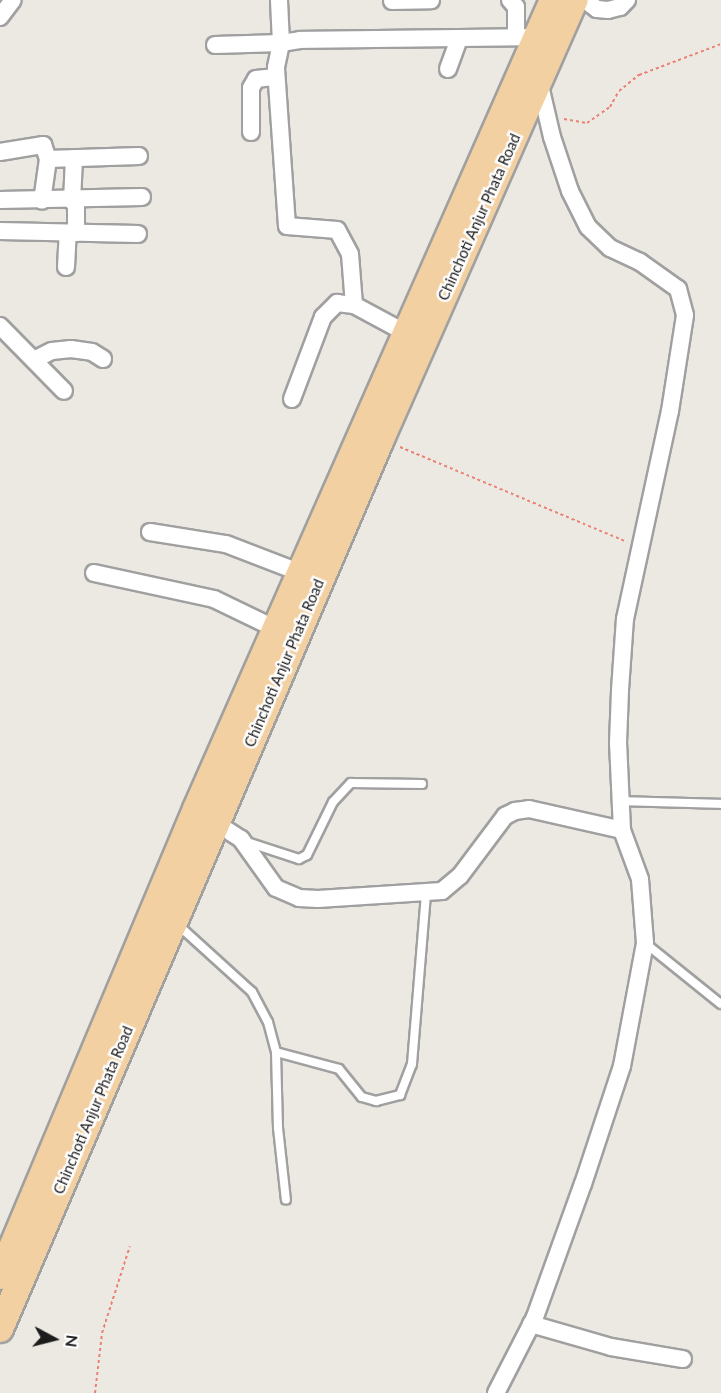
<!DOCTYPE html>
<style>
body{margin:0}
#map{position:relative;width:721px;height:1393px;overflow:hidden;background:#ece9e3;font-family:Lato,sans-serif}
div>[style]{position:absolute}
.path>*{height:2px;margin-top:-1px;transform-origin:0;background:repeating-linear-gradient(90deg,#eb8275 0 3px,transparent 0 6px)}
.roads{filter:drop-shadow(2px 0 #a0a0a0) drop-shadow(-2px 0 #a0a0a0) drop-shadow(0 2px #a0a0a0) drop-shadow(0 -2px #a0a0a0)}
.lane>*{height:8px;margin:-4px;padding:0 4px;transform-origin:4px;border-radius:4px;background:#fff}
.street>*{height:16px;margin:-8px;padding:0 8px;transform-origin:8px;border-radius:8px;background:#fff}
.primary>*{height:26px;margin:-13px;padding:0 13px;transform-origin:13px;border-radius:13px;background:#f2d0a2}
span{translate:-50% -50%;white-space:nowrap;text-align:center;line-height:1.15;-webkit-text-stroke:5px #fff;paint-order:stroke}
.street-label{font-size:15px;color:#1c1c1c}
.north{position:absolute;left:24px;top:1309px;width:60px;height:60px;-webkit-text-stroke:4px #fff;paint-order:stroke;rotate:97deg;font-size:16px;font-weight:700;line-height:24px;text-align:center;color:#1c1c1c}
.north::after{content:'';display:block;margin:auto;width:21px;height:27px;background:#1c1c1c;clip-path:polygon(50% 0,100% 100%,50% 72%,0 100%)}
</style>
<div id="map">
<div class="path">
<i style="left:564px;top:119px;width:23px;rotate:10deg"></i>
<i style="left:587px;top:123px;width:28px;rotate:-35deg"></i>
<i style="left:610px;top:107px;width:18px;rotate:-61deg"></i>
<i style="left:619px;top:91px;width:26px;rotate:-39deg"></i>
<i style="left:639px;top:75px;width:88px;rotate:-20.7deg"></i>
<i style="left:400px;top:447px;width:246px;rotate:22.7deg"></i>
<i style="left:95px;top:1393px;width:60px;rotate:-83.3deg"></i>
<i style="left:102px;top:1333px;width:91px;rotate:-72.2deg"></i>
</div>
<div class="roads">
<div class="lane">
<i style="left:622px;top:801px;width:99px;rotate:1.7deg"></i>
<i style="left:247px;top:842px;width:55px;rotate:18.1deg"></i>
<i style="left:299px;top:859px;width:9px;rotate:-27deg"></i>
<i style="left:307px;top:855px;width:59px;rotate:-63.9deg"></i>
<i style="left:333px;top:802px;width:26px;rotate:-47deg"></i>
<i style="left:351px;top:783px;width:71px;rotate:0.8deg"></i>
<i style="left:177px;top:924px;width:101px;rotate:42.2deg"></i>
<i style="left:252px;top:992px;width:34px;rotate:62deg"></i>
<i style="left:268px;top:1022px;width:31px;rotate:75deg"></i>
<i style="left:276px;top:1052px;width:76px;rotate:88.5deg"></i>
<i style="left:278px;top:1128px;width:72px;rotate:83.7deg"></i>
<i style="left:645px;top:943px;width:97px;rotate:38.8deg"></i>
<i style="left:276px;top:1052px;width:65px;rotate:15.1deg"></i>
<i style="left:339px;top:1069px;width:36px;rotate:51deg"></i>
<i style="left:362px;top:1097px;width:15px;rotate:16deg"></i>
<i style="left:376px;top:1101px;width:25px;rotate:-14deg"></i>
<i style="left:400px;top:1095px;width:33px;rotate:-69deg"></i>
<i style="left:412px;top:1064px;width:170px;rotate:-85.3deg"></i>
</div>
<div class="street">
<i style="left:510px;top:0;width:9px;rotate:49deg"></i>
<i style="left:516px;top:7px;width:30px;rotate:90deg"></i>
<i style="left:585px;top:0;width:15px;rotate:37deg"></i>
<i style="left:597px;top:9px;width:11px;rotate:5deg"></i>
<i style="left:608px;top:10px;width:12px;rotate:-14deg"></i>
<i style="left:620px;top:7px;width:10px;rotate:-45deg"></i>
<i style="left:392px;top:1px;width:39px;rotate:-1deg"></i>
<i style="left:0;top:17px;width:21px;rotate:-53deg"></i>
<i style="left:215px;top:45px;width:66px;rotate:-1.7deg"></i>
<i style="left:281px;top:43px;width:43px;rotate:-92.7deg"></i>
<i style="left:448px;top:69px;width:33px;rotate:-70deg"></i>
<i style="left:251px;top:132px;width:44px;rotate:-90deg"></i>
<i style="left:251px;top:88px;width:10px;rotate:-61deg"></i>
<i style="left:256px;top:79px;width:20px;rotate:-6deg"></i>
<i style="left:0;top:152px;width:44px;rotate:-9.2deg"></i>
<i style="left:43px;top:145px;width:15px;rotate:70deg"></i>
<i style="left:48px;top:159px;width:42px;rotate:98.1deg"></i>
<i style="left:48px;top:159px;width:91px;rotate:-1.9deg"></i>
<i style="left:0;top:200px;width:142px;rotate:-1.2deg"></i>
<i style="left:72px;top:201px;width:43px;rotate:-87.3deg"></i>
<i style="left:76px;top:201px;width:32px;rotate:90deg"></i>
<i style="left:0;top:231px;width:138px;rotate:1.2deg"></i>
<i style="left:66px;top:267px;width:34px;rotate:-87deg"></i>
<i style="left:0;top:326px;width:91px;rotate:45.4deg"></i>
<i style="left:406px;top:333px;width:59px;rotate:-151.7deg"></i>
<i style="left:354px;top:305px;width:51px;rotate:-94.5deg"></i>
<i style="left:350px;top:254px;width:27px;rotate:-118deg"></i>
<i style="left:337px;top:230px;width:50px;rotate:-175.4deg"></i>
<i style="left:287px;top:226px;width:159px;rotate:-94deg"></i>
<i style="left:276px;top:67px;width:25px;rotate:-78deg"></i>
<i style="left:281px;top:43px;width:19px;rotate:-9deg"></i>
<i style="left:300px;top:40px;width:235px;rotate:-0.7deg"></i>
<i style="left:34px;top:360px;width:20px;rotate:-27deg"></i>
<i style="left:52px;top:351px;width:19px;rotate:-6deg"></i>
<i style="left:71px;top:349px;width:21px;rotate:8deg"></i>
<i style="left:92px;top:352px;width:13px;rotate:32deg"></i>
<i style="left:292px;top:399px;width:88px;rotate:-69.3deg"></i>
<i style="left:323px;top:317px;width:20px;rotate:-45deg"></i>
<i style="left:337px;top:303px;width:17px;rotate:7deg"></i>
<i style="left:150px;top:532px;width:77px;rotate:9deg"></i>
<i style="left:226px;top:544px;width:80px;rotate:21.1deg"></i>
<i style="left:94px;top:573px;width:123px;rotate:12.2deg"></i>
<i style="left:214px;top:599px;width:69px;rotate:25.8deg"></i>
<i style="left:210px;top:819px;width:37px;rotate:33deg"></i>
<i style="left:241px;top:839px;width:60px;rotate:54.5deg"></i>
<i style="left:276px;top:888px;width:25px;rotate:23deg"></i>
<i style="left:299px;top:898px;width:19px;rotate:3deg"></i>
<i style="left:318px;top:899px;width:124px;rotate:-3.7deg"></i>
<i style="left:442px;top:891px;width:23px;rotate:-40deg"></i>
<i style="left:460px;top:876px;width:75px;rotate:-53.1deg"></i>
<i style="left:505px;top:816px;width:11px;rotate:-27deg"></i>
<i style="left:515px;top:811px;width:14px;rotate:-8deg"></i>
<i style="left:529px;top:809px;width:95px;rotate:12.7deg"></i>
<i style="left:531px;top:1324px;width:83px;rotate:16deg"></i>
<i style="left:611px;top:1347px;width:73px;rotate:9.5deg"></i>
<i style="left:496px;top:1393px;width:85px;rotate:-62.8deg"></i>
<i style="left:535px;top:1317px;width:141px;rotate:-70.2deg"></i>
<i style="left:583px;top:1184px;width:124px;rotate:-71.7deg"></i>
<i style="left:622px;top:1066px;width:125px;rotate:-79.4deg"></i>
<i style="left:645px;top:943px;width:64px;rotate:-94.5deg"></i>
<i style="left:640px;top:879px;width:52px;rotate:-110.2deg"></i>
<i style="left:622px;top:830px;width:87px;rotate:-92.6deg"></i>
<i style="left:618px;top:743px;width:53px;rotate:-87.8deg"></i>
<i style="left:620px;top:690px;width:71px;rotate:-86deg"></i>
<i style="left:625px;top:619px;width:213px;rotate:-77.8deg"></i>
<i style="left:670px;top:411px;width:97px;rotate:-81.1deg"></i>
<i style="left:685px;top:315px;width:27px;rotate:-105deg"></i>
<i style="left:678px;top:289px;width:47px;rotate:-144.6deg"></i>
<i style="left:640px;top:262px;width:33px;rotate:-155deg"></i>
<i style="left:610px;top:248px;width:30px;rotate:-136deg"></i>
<i style="left:588px;top:227px;width:40px;rotate:-116.6deg"></i>
<i style="left:570px;top:191px;width:57px;rotate:-108.4deg"></i>
<i style="left:552px;top:137px;width:57px;rotate:-103.1deg"></i>
</div>
<div class="primary">
<i style="left:0;top:1276px;width:506px;rotate:-67.23deg"></i>
<i style="left:196px;top:809px;width:884px;rotate:-66.19deg"></i>
<i style="left:0;top:1329px;width:968px;rotate:-66.82deg"></i>
<i style="left:381px;top:439px;width:480px;rotate:-66.2deg"></i>
</div>
</div>
<div class="street-label">
<span style="left:479px;top:217px;rotate:-66deg">Chinchoti Anjur Phata Road</span>
<span style="left:284px;top:663px;rotate:-67deg">Chinchoti Anjur Phata Road</span>
<span style="left:93px;top:1110px;rotate:-67deg">Chinchoti Anjur Phata Road</span>
</div>
<div class="north">N</div>
</div>
